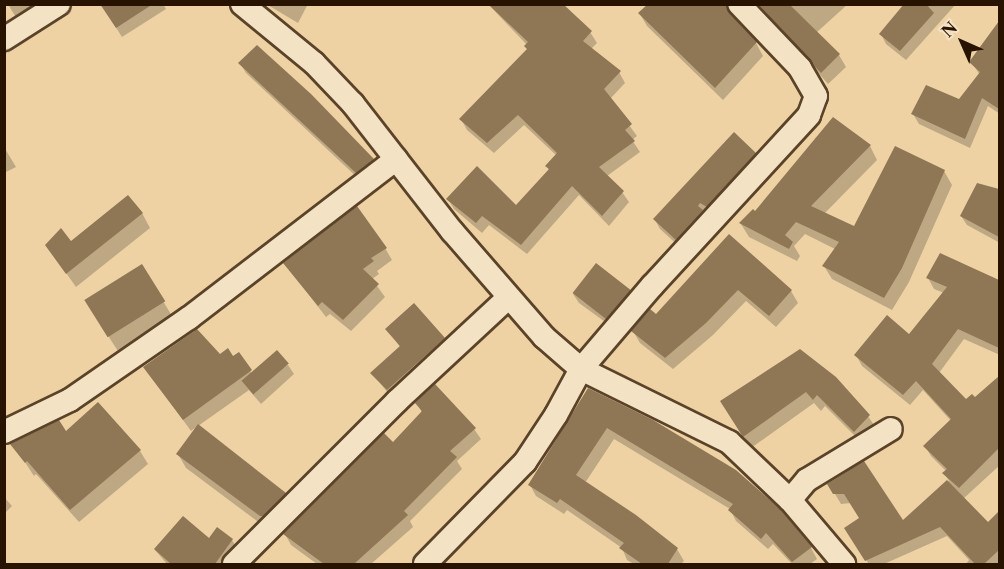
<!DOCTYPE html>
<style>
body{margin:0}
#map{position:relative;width:1004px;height:569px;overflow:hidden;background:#eed2a4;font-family:"Libre Caslon Text",serif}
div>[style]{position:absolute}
.shadow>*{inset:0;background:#0003}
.building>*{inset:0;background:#8f7655;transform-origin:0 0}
.roads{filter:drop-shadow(2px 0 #5a4329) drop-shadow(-2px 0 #5a4329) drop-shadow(0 2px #5a4329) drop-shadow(0 -2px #5a4329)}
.street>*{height:22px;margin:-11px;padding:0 11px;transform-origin:11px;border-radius:11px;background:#f4e2c4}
span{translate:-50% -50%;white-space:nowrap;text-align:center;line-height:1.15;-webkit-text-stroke:4.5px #f4e2c4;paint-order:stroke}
.frame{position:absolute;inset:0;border:6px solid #281300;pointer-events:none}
.north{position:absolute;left:932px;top:12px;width:60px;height:60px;-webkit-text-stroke:4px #f4e2c4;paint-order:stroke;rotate:315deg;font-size:16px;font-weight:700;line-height:24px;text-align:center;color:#281300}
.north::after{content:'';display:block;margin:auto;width:21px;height:27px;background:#281300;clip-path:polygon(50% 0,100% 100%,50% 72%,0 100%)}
</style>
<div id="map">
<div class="shadow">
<i style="clip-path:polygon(8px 4px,45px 4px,18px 21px)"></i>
<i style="clip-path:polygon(101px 4px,163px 4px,166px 9px,122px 37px)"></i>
<i style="clip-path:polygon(266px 4px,308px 4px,298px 23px)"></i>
<i style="clip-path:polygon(488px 4px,560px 4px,590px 32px,597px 43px,591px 49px,619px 72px,625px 83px,610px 99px,637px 136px,632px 140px,640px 152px,607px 176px,622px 192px,629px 202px,609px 226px,579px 195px,527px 254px,489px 225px,482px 233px,454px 209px,448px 199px,516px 207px,549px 170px,547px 166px,556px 155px,524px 125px,494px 153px,467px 130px,461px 119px,528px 50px,527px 45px)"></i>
<i style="clip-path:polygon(725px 4px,733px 19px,756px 43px,763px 56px,723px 100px,647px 26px,640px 14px)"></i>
<i style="clip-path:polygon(759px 4px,848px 4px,816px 33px,839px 55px,846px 67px,828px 84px)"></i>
<i style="clip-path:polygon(906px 4px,956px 4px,906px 60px,886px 44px,881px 34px)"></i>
<i style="clip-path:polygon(996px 29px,1000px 32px,1000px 114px,988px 106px,970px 148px,919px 124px,913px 114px,959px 101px,980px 75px,971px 62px)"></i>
<i style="clip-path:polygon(240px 63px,373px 160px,379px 169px,362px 182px,246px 73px)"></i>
<i style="clip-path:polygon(870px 146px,877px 160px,824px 214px,854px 228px,944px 171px,952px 185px,909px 282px,892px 310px,832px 279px,824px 266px,835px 249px,805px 234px,794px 246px,800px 256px,797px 261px,749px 237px,741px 224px,755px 213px)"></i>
<i style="clip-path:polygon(4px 147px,16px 167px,4px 173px)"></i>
<i style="clip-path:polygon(754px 154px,760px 163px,682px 249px,660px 229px,655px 220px)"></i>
<i style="clip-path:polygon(978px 185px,1000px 191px,1000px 243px,967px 225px,961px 216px)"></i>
<i style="clip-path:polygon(142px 213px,150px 228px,76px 287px,47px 246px,71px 243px)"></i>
<i style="clip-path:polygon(730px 236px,791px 291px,798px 303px,776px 327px,746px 301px,713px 335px,673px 369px,640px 343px,633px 331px,656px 316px)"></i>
<i style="clip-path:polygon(385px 248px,392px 260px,377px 271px,379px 274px,372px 279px,385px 297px,351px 331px,330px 314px,326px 317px,285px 264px)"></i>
<i style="clip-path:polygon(940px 255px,1000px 282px,1000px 355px,964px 339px,939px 373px,966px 402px,975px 399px,1000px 378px,1000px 465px,963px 499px,988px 524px,996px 517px,1000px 520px,1000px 564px,966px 564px,969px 560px,947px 536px,884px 564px,869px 564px,851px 538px,861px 519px,851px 503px,841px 504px,829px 484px,902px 522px,949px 481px,944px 473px,946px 471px,931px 456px,925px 446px,951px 421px,923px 390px,910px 405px,862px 366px,856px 355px,910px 336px,944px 293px,934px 289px,928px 278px)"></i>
<i style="clip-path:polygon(630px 291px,636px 300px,612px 327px,579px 303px,573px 294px)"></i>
<i style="clip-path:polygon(163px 301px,172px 316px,118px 351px,95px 316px)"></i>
<i style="clip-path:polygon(387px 329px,444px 339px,449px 348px,392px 398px,372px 373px,400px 347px)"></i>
<i style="clip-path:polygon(800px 351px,868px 416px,876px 428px,862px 443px,825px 406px,821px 411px,814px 403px,751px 448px,729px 414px)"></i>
<i style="clip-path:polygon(238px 354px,253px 375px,288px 365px,294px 374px,261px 404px,249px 390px,198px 426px,285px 494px,293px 508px,269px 530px,186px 468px,178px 454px,196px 427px,191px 431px,145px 368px,220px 356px,233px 358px)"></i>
<i style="clip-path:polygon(589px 390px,811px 548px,817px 559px,810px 564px,792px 564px,773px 544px,768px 549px,736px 521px,730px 509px,614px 439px,585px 483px,635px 516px,677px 549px,684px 561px,681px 564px,634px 564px,627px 560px,622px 548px,567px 510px,564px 514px,536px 496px,530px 485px)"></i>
<i style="clip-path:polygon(417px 403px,474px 429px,481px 439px,457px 461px,462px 469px,410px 521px,413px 527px,371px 564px,317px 564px,291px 545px,285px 534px,393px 445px,422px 413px)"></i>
<i style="clip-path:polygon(65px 434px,140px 451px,148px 464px,79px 522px,36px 474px,34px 476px,13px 444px)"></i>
<i style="clip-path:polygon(4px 497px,12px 506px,4px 514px)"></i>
<i style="clip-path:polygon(217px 529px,232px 540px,238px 550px,227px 564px,167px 564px,155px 550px,209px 540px)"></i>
</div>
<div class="building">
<i style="clip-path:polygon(100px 4px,153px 4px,116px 28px)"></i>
<i style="clip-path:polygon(488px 4px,563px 4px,592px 31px,583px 41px,621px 71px,604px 89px,632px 124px,625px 130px,635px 141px,599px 167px,624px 191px,602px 216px,572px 186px,521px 245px,482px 216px,476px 223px,446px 199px,477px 166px,516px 205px,549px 169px,545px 166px,557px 153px,518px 115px,487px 143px,459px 119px,527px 49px,524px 46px,528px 42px)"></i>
<i style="clip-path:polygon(648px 4px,726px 4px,729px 13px,757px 42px,715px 88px,638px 13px)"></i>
<i style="clip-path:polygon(758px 4px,789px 4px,840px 54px,821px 73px)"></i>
<i style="clip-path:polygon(904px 4px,926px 4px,934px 13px,900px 51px,879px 34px)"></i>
<i style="clip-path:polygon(999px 21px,999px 109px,982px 98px,965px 139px,911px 114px,926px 85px,959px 99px,980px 72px,969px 62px)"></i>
<i style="clip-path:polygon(257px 45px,311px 94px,374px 159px,356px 173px,238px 63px)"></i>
<i style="clip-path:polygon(833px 117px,871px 145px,811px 206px,854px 226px,895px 146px,945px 170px,902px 268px,884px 298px,822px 266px,839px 242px,796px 222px,785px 235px,793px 242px,789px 249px,739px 223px,753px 209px,755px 211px)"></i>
<i style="clip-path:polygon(734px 132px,756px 153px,707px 207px,700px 203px,698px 206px,703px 210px,676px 240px,653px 219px)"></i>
<i style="clip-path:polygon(977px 183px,999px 189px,999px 237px,960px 216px)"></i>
<i style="clip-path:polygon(128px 195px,143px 213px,66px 274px,45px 245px,61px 228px,71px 241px)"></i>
<i style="clip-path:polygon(357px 206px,387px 248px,371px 258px,374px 261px,363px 269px,379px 284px,343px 320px,322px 302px,318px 306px,283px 263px)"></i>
<i style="clip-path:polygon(729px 234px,792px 290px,769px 316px,738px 290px,706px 323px,665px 358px,631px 331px,650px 309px,656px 314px)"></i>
<i style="clip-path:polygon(940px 253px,999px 280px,999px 348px,958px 329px,932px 364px,966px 399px,972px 394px,975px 397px,999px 376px,999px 448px,959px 488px,942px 473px,947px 469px,923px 446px,951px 419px,916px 381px,903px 395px,854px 355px,887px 315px,909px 334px,947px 287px,926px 278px)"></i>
<i style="left:596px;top:263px;width:44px;height:38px;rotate:38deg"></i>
<i style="left:142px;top:264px;width:44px;height:68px;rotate:58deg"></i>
<i style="clip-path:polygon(414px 303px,445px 338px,387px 390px,370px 373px,400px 346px,385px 329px)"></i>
<i style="clip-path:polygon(197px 329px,220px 354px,228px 348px,233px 356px,239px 352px,252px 370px,183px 420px,143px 367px)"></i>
<i style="clip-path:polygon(800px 349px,836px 377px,870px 415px,854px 432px,817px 395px,813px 400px,806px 392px,743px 437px,720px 401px)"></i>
<i style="left:277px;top:350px;width:18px;height:47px;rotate:49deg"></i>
<i style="clip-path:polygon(435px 384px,476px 428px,450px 451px,457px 457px,404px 511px,408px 515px,354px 564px,324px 564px,283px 534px,384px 433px,393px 442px,422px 411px,415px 403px)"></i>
<i style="clip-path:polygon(588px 388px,653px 420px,736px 470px,780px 509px,812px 547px,792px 562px,766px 533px,761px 539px,728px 510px,733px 504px,607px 428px,576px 475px,636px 515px,678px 548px,668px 564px,642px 564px,619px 548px,624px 543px,560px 499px,557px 503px,528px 485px)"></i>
<i style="clip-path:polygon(98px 402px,141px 450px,70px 510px,27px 461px,25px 463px,10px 444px,59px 420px,66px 431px)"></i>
<i style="clip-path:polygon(198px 424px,286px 493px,263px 516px,260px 516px,176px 454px)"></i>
<i style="clip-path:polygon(864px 461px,903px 520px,947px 480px,988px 522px,999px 511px,999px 550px,984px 564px,975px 564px,940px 527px,865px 561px,844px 528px,859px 518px,844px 494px,833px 494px,827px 484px)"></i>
<i style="clip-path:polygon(183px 516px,209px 538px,217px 527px,233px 539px,215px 564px,171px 564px,154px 549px)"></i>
</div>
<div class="roads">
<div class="street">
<i style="left:242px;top:4px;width:93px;rotate:39.3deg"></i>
<i style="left:314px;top:63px;width:57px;rotate:46.4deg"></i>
<i style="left:353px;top:104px;width:161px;rotate:52.1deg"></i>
<i style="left:452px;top:231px;width:140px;rotate:49deg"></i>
<i style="left:544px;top:337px;width:49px;rotate:40.9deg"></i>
<i style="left:581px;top:369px;width:165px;rotate:26.3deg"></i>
<i style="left:729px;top:442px;width:84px;rotate:43.6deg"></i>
<i style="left:790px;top:500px;width:84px;rotate:49.8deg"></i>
<i style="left:4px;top:39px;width:65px;rotate:-32.5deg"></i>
<i style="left:4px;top:432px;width:73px;rotate:-25.9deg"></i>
<i style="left:70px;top:400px;width:145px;rotate:-34.6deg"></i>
<i style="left:189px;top:318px;width:261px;rotate:-37.5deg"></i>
<i style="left:790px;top:500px;width:26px;rotate:-50deg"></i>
<i style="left:807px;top:480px;width:98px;rotate:-31.3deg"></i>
<i style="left:234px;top:564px;width:231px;rotate:-45deg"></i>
<i style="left:397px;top:401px;width:151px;rotate:-42.9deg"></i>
<i style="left:425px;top:564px;width:143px;rotate:-45.6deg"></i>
<i style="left:525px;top:462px;width:56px;rotate:-56.6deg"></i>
<i style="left:556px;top:415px;width:52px;rotate:-61.5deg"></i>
<i style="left:581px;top:369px;width:109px;rotate:-49.5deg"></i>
<i style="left:652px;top:286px;width:232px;rotate:-47.4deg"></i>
<i style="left:809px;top:115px;width:20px;rotate:-70deg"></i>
<i style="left:816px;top:96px;width:32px;rotate:-120deg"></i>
<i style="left:800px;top:68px;width:88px;rotate:-133.6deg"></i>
</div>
</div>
<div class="frame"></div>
<div class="north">N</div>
</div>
